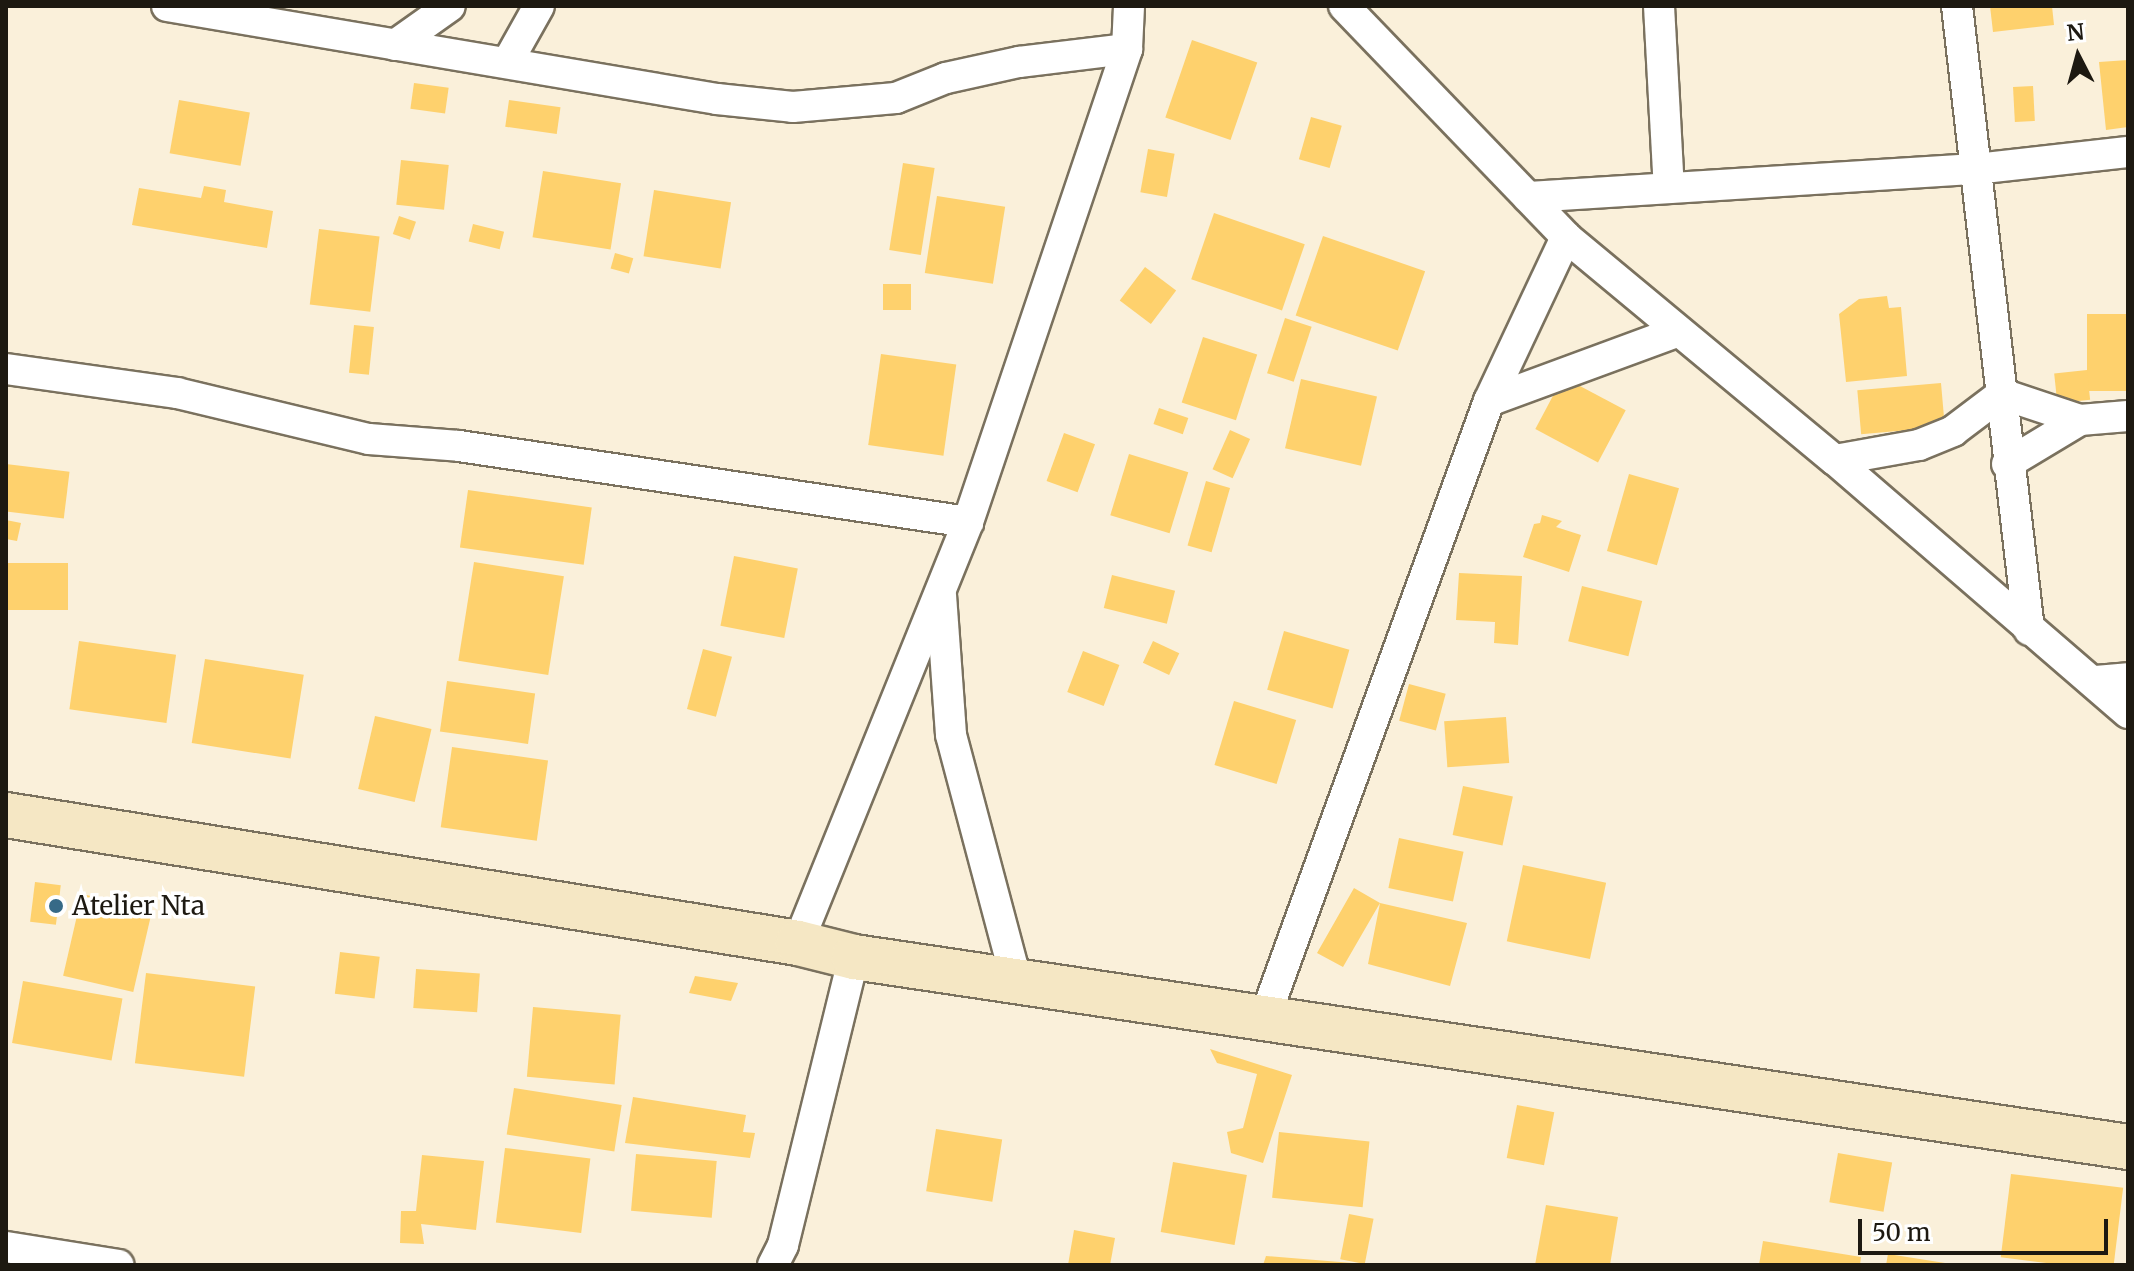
<!DOCTYPE html>
<style>
body{margin:0}
#map{position:relative;width:2134px;height:1271px;overflow:hidden;background:#faf0da;font-family:Merriweather,serif}
div>[style]{position:absolute}
.building>*{inset:0;background:#fed16d;transform-origin:0 0}
.roads{filter:drop-shadow(2px 0 #7a715e) drop-shadow(-2px 0 #7a715e) drop-shadow(0 2px #7a715e) drop-shadow(0 -2px #7a715e)}
.street>*{height:30px;margin:-15px;padding:0 15px;transform-origin:15px;border-radius:15px;background:#fff}
.secondary>*{height:44px;margin:-22px;padding:0 22px;transform-origin:22px;border-radius:22px;background:#f5e7c4}
.dots>*{width:22px;height:22px;translate:-50% -50%;box-sizing:border-box;border:4px solid #fff;border-radius:50%}
span{translate:-50% -50%;white-space:nowrap;text-align:center;line-height:1.15;-webkit-text-stroke:7px #fff;paint-order:stroke}
.poi-label{font-size:26px;color:#1d1911}
.left{translate:0 -50%;text-align:left}
.frame{position:absolute;inset:0;border:8px solid #1d1911;pointer-events:none}
.north{position:absolute;left:2038px;top:16px;width:80px;height:80px;-webkit-text-stroke:6px #fff;paint-order:stroke;rotate:354deg;font-size:22px;font-weight:700;line-height:32px;text-align:center;color:#1d1911}
.north::after{content:'';display:block;margin:auto;width:28px;height:36px;background:#1d1911;clip-path:polygon(50% 0,100% 100%,50% 72%,0 100%)}
.scale{position:absolute;left:1858px;top:1219px;width:250px;height:36px;box-sizing:border-box;border:4px solid #1d1911;border-top:0;padding-left:10px;font-size:24px;line-height:28px;white-space:nowrap;color:#1d1911;-webkit-text-stroke:6px #fff;paint-order:stroke}
</style>
<div id="map">
<div class="building">
<i style="clip-path:polygon(1990px 6px,2052px 6px,2054px 25px,1993px 32px)"></i>
<i style="left:1192px;top:40px;width:69px;height:82px;rotate:19deg"></i>
<i style="clip-path:polygon(2128px 60px,2128px 127px,2106px 130px,2099px 62px)"></i>
<i style="left:414px;top:83px;width:35px;height:26px;rotate:8deg"></i>
<i style="left:2033px;top:86px;width:35px;height:20px;rotate:87deg"></i>
<i style="left:179px;top:100px;width:72px;height:54px;rotate:10deg"></i>
<i style="left:509px;top:100px;width:52px;height:27px;rotate:8deg"></i>
<i style="left:1311px;top:117px;width:32px;height:44px;rotate:16deg"></i>
<i style="left:1148px;top:149px;width:27px;height:44px;rotate:10deg"></i>
<i style="left:401px;top:160px;width:48px;height:45px;rotate:6deg"></i>
<i style="left:903px;top:163px;width:32px;height:88px;rotate:9deg"></i>
<i style="left:543px;top:171px;width:79px;height:67px;rotate:9deg"></i>
<i style="clip-path:polygon(204px 186px,226px 190px,224px 202px,273px 211px,267px 248px,132px 225px,139px 188px,201px 198px)"></i>
<i style="left:654px;top:190px;width:78px;height:67px;rotate:9deg"></i>
<i style="left:937px;top:196px;width:69px;height:78px;rotate:9deg"></i>
<i style="left:1214px;top:213px;width:96px;height:70px;rotate:19deg"></i>
<i style="left:399px;top:216px;width:18px;height:19px;rotate:19deg"></i>
<i style="left:473px;top:224px;width:32px;height:18px;rotate:14deg"></i>
<i style="left:319px;top:229px;width:61px;height:76px;rotate:7deg"></i>
<i style="left:1323px;top:236px;width:108px;height:84px;rotate:19deg"></i>
<i style="left:615px;top:253px;width:19px;height:16px;rotate:16deg"></i>
<i style="left:1145px;top:267px;width:39px;height:42px;rotate:37deg"></i>
<i style="left:911px;top:284px;width:26px;height:28px;rotate:90deg"></i>
<i style="clip-path:polygon(1887px 296px,1889px 308px,1901px 307px,1907px 376px,1846px 382px,1839px 314px,1859px 299px)"></i>
<i style="left:2128px;top:314px;width:77px;height:41px;rotate:90deg"></i>
<i style="left:1285px;top:318px;width:28px;height:58px;rotate:18deg"></i>
<i style="left:354px;top:325px;width:20px;height:48px;rotate:6deg"></i>
<i style="left:1203px;top:337px;width:57px;height:69px;rotate:18deg"></i>
<i style="left:881px;top:354px;width:76px;height:92px;rotate:8deg"></i>
<i style="left:2087px;top:370px;width:30px;height:33px;rotate:84deg"></i>
<i style="left:1563px;top:377px;width:71px;height:59px;rotate:28deg"></i>
<i style="left:1301px;top:379px;width:78px;height:71px;rotate:13deg"></i>
<i style="left:1941px;top:383px;width:44px;height:84px;rotate:85deg"></i>
<i style="left:1159px;top:408px;width:31px;height:17px;rotate:19deg"></i>
<i style="left:1230px;top:430px;width:22px;height:43px;rotate:24deg"></i>
<i style="left:1064px;top:433px;width:33px;height:51px;rotate:20deg"></i>
<i style="left:1129px;top:454px;width:62px;height:64px;rotate:17deg"></i>
<i style="left:6px;top:464px;width:64px;height:47px;rotate:7deg"></i>
<i style="left:1629px;top:474px;width:52px;height:80px;rotate:16deg"></i>
<i style="left:1206px;top:481px;width:25px;height:67px;rotate:16deg"></i>
<i style="left:468px;top:490px;width:125px;height:58px;rotate:8deg"></i>
<i style="clip-path:polygon(1542px 515px,1562px 521px,1556px 527px,1581px 535px,1569px 572px,1523px 557px,1534px 524px,1540px 523px)"></i>
<i style="clip-path:polygon(6px 520px,21px 523px,17px 541px,6px 539px)"></i>
<i style="left:734px;top:556px;width:65px;height:71px;rotate:11deg"></i>
<i style="left:474px;top:562px;width:91px;height:100px;rotate:9deg"></i>
<i style="left:6px;top:563px;width:62px;height:47px"></i>
<i style="clip-path:polygon(1459px 573px,1522px 576px,1518px 645px,1494px 643px,1495px 622px,1456px 620px)"></i>
<i style="left:1112px;top:575px;width:65px;height:34px;rotate:14deg"></i>
<i style="left:1582px;top:586px;width:62px;height:57px;rotate:14deg"></i>
<i style="left:1284px;top:631px;width:68px;height:61px;rotate:16deg"></i>
<i style="left:79px;top:641px;width:98px;height:69px;rotate:8deg"></i>
<i style="left:1153px;top:641px;width:29px;height:24px;rotate:25deg"></i>
<i style="left:703px;top:649px;width:30px;height:62px;rotate:15deg"></i>
<i style="left:1083px;top:651px;width:39px;height:44px;rotate:21deg"></i>
<i style="left:205px;top:659px;width:100px;height:85px;rotate:9deg"></i>
<i style="left:447px;top:681px;width:89px;height:51px;rotate:8deg"></i>
<i style="left:1409px;top:684px;width:38px;height:38px;rotate:15deg"></i>
<i style="left:1234px;top:701px;width:65px;height:67px;rotate:17deg"></i>
<i style="left:375px;top:716px;width:58px;height:75px;rotate:13deg"></i>
<i style="left:1506px;top:717px;width:46px;height:62px;rotate:86deg"></i>
<i style="left:452px;top:747px;width:97px;height:81px;rotate:8deg"></i>
<i style="left:1463px;top:786px;width:51px;height:50px;rotate:12deg"></i>
<i style="left:1399px;top:838px;width:66px;height:51px;rotate:12deg"></i>
<i style="left:1523px;top:865px;width:85px;height:78px;rotate:12deg"></i>
<i style="left:35px;top:882px;width:26px;height:40px;rotate:7deg"></i>
<i style="clip-path:polygon(1354px 888px,1380px 903px,1467px 923px,1450px 986px,1368px 964px,1380px 903px,1343px 967px,1317px 953px)"></i>
<i style="left:82px;top:894px;width:72px;height:84px;rotate:13deg"></i>
<i style="left:340px;top:952px;width:40px;height:42px;rotate:7deg"></i>
<i style="left:416px;top:969px;width:64px;height:39px;rotate:4deg"></i>
<i style="left:146px;top:973px;width:110px;height:91px;rotate:7deg"></i>
<i style="clip-path:polygon(695px 976px,738px 983px,731px 1001px,689px 993px)"></i>
<i style="left:23px;top:981px;width:101px;height:63px;rotate:10deg"></i>
<i style="left:533px;top:1007px;width:88px;height:70px;rotate:5deg"></i>
<i style="clip-path:polygon(1210px 1049px,1292px 1075px,1263px 1163px,1231px 1153px,1227px 1132px,1243px 1128px,1257px 1074px,1217px 1063px)"></i>
<i style="left:514px;top:1088px;width:109px;height:47px;rotate:9deg"></i>
<i style="clip-path:polygon(633px 1097px,746px 1115px,743px 1132px,755px 1133px,750px 1158px,625px 1143px)"></i>
<i style="left:1517px;top:1105px;width:38px;height:54px;rotate:11deg"></i>
<i style="left:936px;top:1129px;width:67px;height:63px;rotate:9deg"></i>
<i style="left:1279px;top:1132px;width:91px;height:66px;rotate:6deg"></i>
<i style="left:505px;top:1148px;width:86px;height:75px;rotate:7deg"></i>
<i style="left:1838px;top:1153px;width:55px;height:50px;rotate:10deg"></i>
<i style="left:636px;top:1154px;width:81px;height:57px;rotate:5deg"></i>
<i style="clip-path:polygon(422px 1155px,484px 1161px,476px 1230px,421px 1224px,424px 1244px,400px 1243px,401px 1211px,416px 1211px)"></i>
<i style="left:1173px;top:1162px;width:75px;height:71px;rotate:10deg"></i>
<i style="left:2011px;top:1174px;width:113px;height:84px;rotate:7deg"></i>
<i style="clip-path:polygon(1546px 1205px,1618px 1217px,1610px 1265px,1535px 1265px)"></i>
<i style="left:1349px;top:1214px;width:25px;height:46px;rotate:11deg"></i>
<i style="clip-path:polygon(1074px 1230px,1115px 1238px,1110px 1265px,1068px 1265px)"></i>
<i style="clip-path:polygon(1763px 1241px,1861px 1257px,1860px 1265px,1759px 1265px)"></i>
<i style="clip-path:polygon(1888px 1254px,1945px 1263px,1944px 1265px,1886px 1265px)"></i>
<i style="clip-path:polygon(1266px 1256px,1352px 1263px,1352px 1265px,1263px 1265px)"></i>
</div>
<div class="roads">
<div class="street">
<i style="left:167px;top:6px;width:558px;rotate:9.6deg"></i>
<i style="left:717px;top:99px;width:76px;rotate:6deg"></i>
<i style="left:793px;top:107px;width:103px;rotate:-5deg"></i>
<i style="left:896px;top:98px;width:54px;rotate:-21.8deg"></i>
<i style="left:946px;top:78px;width:75px;rotate:-12.4deg"></i>
<i style="left:1019px;top:62px;width:109px;rotate:-6.9deg"></i>
<i style="left:1344px;top:6px;width:320px;rotate:46.1deg"></i>
<i style="left:1566px;top:237px;width:349px;rotate:39.7deg"></i>
<i style="left:1835px;top:460px;width:387px;rotate:40.8deg"></i>
<i style="left:1659px;top:6px;width:182px;rotate:86.9deg"></i>
<i style="left:1957px;top:6px;width:628px;rotate:83.42deg"></i>
<i style="left:395px;top:45px;width:67px;rotate:-35.3deg"></i>
<i style="left:507px;top:63px;width:65px;rotate:-60.7deg"></i>
<i style="left:1528px;top:197px;width:449px;rotate:-3.6deg"></i>
<i style="left:1976px;top:169px;width:153px;rotate:-6.4deg"></i>
<i style="left:6px;top:369px;width:173px;rotate:8deg"></i>
<i style="left:177px;top:393px;width:197px;rotate:13.5deg"></i>
<i style="left:369px;top:439px;width:90px;rotate:4.4deg"></i>
<i style="left:459px;top:446px;width:515px;rotate:8.49deg"></i>
<i style="left:1489px;top:401px;width:200px;rotate:-20.2deg"></i>
<i style="left:1835px;top:460px;width:85px;rotate:-10.1deg"></i>
<i style="left:1919px;top:445px;width:37px;rotate:-22deg"></i>
<i style="left:1953px;top:431px;width:61px;rotate:-37.1deg"></i>
<i style="left:2002px;top:394px;width:82px;rotate:18.4deg"></i>
<i style="left:2080px;top:420px;width:48px;rotate:-4.8deg"></i>
<i style="left:2007px;top:464px;width:85px;rotate:-31.1deg"></i>
<i style="left:941px;top:595px;width:140px;rotate:85.9deg"></i>
<i style="left:951px;top:735px;width:253px;rotate:75.1deg"></i>
<i style="left:2096px;top:681px;width:32px;rotate:-5deg"></i>
<i style="left:798px;top:943px;width:454px;rotate:-68deg"></i>
<i style="left:968px;top:522px;width:499px;rotate:-71.4deg"></i>
<i style="left:1127px;top:49px;width:43px;rotate:-87.3deg"></i>
<i style="left:1265px;top:1017px;width:655px;rotate:-70.02deg"></i>
<i style="left:1489px;top:401px;width:181px;rotate:-64.8deg"></i>
<i style="left:6px;top:1247px;width:114px;rotate:9.1deg"></i>
<i style="left:773px;top:1265px;width:22px;rotate:-63deg"></i>
<i style="left:783px;top:1245px;width:297px;rotate:-76.2deg"></i>
</div>
<div class="secondary">
<i style="left:6px;top:815px;width:802px;rotate:9.18deg"></i>
<i style="left:798px;top:943px;width:58px;rotate:14deg"></i>
<i style="left:854px;top:957px;width:1288px;rotate:8.48deg"></i>
</div>
</div>
<div class="dots">
<i style="left:56px;top:906px;background:#376a87"></i>
</div>
<div class="poi-label">
<span class="left" style="left:72px;top:906px">Atelier Nta</span>
</div>
<div class="frame"></div>
<div class="north">N</div>
<div class="scale">50 m</div>
</div>
